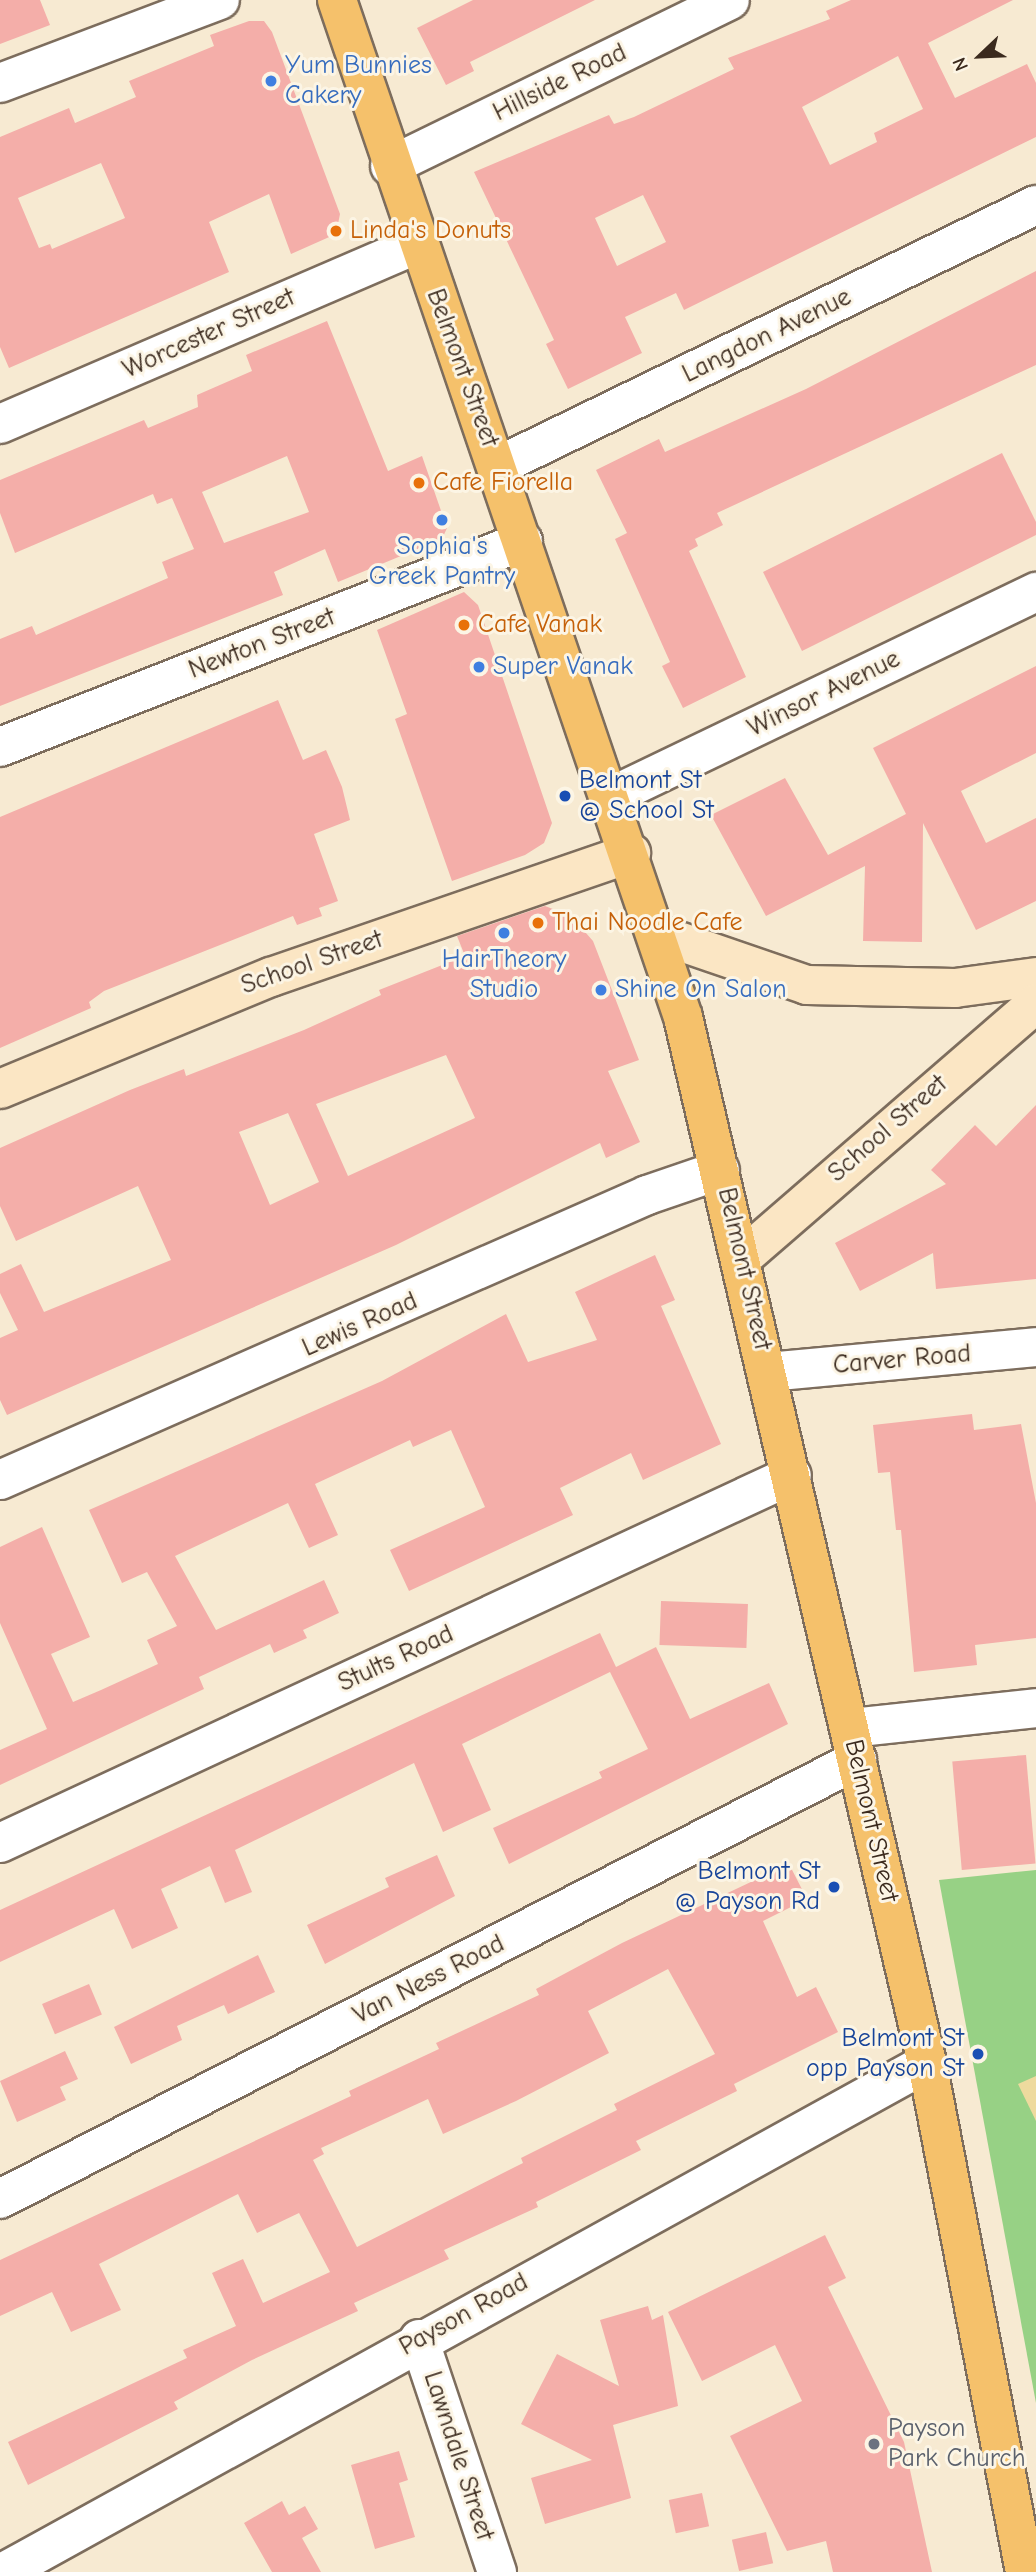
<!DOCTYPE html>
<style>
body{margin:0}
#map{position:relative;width:1036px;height:2572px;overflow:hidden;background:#f7ead2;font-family:"Comic Neue",sans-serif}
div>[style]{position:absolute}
.green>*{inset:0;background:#97d185}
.sand>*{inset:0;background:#eeda9e}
.building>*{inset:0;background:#f4aea9;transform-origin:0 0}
.roads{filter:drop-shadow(2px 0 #7d6d5d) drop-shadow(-2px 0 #7d6d5d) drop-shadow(0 2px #7d6d5d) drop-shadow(0 -2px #7d6d5d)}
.street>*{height:38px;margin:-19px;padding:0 19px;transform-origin:19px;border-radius:19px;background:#fff}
.secondary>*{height:38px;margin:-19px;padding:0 19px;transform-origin:19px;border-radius:19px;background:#fbe6c4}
.primary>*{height:38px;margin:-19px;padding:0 19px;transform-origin:19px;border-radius:19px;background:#f5c16b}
.dots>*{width:19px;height:19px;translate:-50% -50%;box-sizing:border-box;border:4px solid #fcf5e5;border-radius:50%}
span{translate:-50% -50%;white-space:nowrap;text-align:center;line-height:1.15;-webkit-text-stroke:6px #fcf5e5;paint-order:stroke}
.shop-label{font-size:26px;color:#366cbe}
.left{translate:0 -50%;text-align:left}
.street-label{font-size:26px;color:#3b2a1e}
.food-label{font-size:26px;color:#c56008}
.transit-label{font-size:26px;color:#164399}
.right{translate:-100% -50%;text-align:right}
.worship-label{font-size:26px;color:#5b616d}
.north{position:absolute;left:945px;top:21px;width:70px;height:70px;-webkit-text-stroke:5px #fcf5e5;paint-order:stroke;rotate:247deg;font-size:19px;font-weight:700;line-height:28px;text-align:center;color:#3b2a1e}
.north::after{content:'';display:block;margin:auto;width:24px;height:32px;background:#3b2a1e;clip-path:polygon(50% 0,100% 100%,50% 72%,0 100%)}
</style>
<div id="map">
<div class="green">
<i style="clip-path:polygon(1036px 1870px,1036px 2403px,939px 1880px)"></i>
</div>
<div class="sand">
<i style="clip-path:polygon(1036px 2076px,1036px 2121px,1018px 2084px)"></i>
</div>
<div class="building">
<i style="clip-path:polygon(0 0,40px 0,50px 25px,0 44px)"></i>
<i style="clip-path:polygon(473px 0,595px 0,470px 62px,474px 71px,446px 85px,417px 28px)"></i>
<i style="clip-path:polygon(evenodd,851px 0,1013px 0,928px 43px,955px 98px,1027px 64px,1036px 83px,1036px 137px,684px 310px,676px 293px,625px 317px,642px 353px,568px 389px,546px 344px,554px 340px,474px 172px,609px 115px,614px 124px,634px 117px,734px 69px,728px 58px,830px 19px,826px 11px,851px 0,898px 56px,923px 109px,874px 133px,877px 142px,830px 165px,802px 107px,898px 56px,851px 0,643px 195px,666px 242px,617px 266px,595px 218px,643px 195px)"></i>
<i style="clip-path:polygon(evenodd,249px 21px,264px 21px,272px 32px,340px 214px,336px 234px,291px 254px,269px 194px,209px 222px,229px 272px,9px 368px,0 347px,0 137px,69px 108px,75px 123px,136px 97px,129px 81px,214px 46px,210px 35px,249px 21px,101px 163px,125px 218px,52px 249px,50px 244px,39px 248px,18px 198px,101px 163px)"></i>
<i style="clip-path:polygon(1036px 271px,1036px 365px,717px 513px,723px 525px,695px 539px,698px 546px,689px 551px,746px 677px,683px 708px,662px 666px,670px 662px,615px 539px,627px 533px,596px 470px,659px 439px,665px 452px,806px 389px)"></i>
<i style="clip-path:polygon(evenodd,327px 321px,388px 471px,422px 456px,447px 528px,442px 539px,338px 582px,325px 549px,274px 572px,283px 595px,0 706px,0 639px,32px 626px,36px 635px,168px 578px,162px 562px,194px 549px,172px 498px,157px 504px,153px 494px,15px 553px,0 513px,0 480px,144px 420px,148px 428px,198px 407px,197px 395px,252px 371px,246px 355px,327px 321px,287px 456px,309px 512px,224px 543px,202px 492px,287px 456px)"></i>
<i style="clip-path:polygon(1002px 453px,1036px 522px,1036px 535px,802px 651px,763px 572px)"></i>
<i style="clip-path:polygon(464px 592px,478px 605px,552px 823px,544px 843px,525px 855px,452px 881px,395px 719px,407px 714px,377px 630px)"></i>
<i style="clip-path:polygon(1036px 666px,1036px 753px,961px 791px,986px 843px,1036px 818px,1036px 901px,976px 930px,923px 823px,922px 942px,863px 941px,865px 866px,766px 916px,711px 815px,785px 778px,828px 855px,906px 814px,873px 748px)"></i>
<i style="clip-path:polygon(278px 700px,303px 760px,326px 750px,342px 787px,350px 820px,314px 834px,338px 901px,319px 908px,322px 916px,297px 925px,293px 916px,104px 991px,89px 1002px,91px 1008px,0 1048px,0 817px)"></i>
<i style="clip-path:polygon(evenodd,545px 906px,571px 916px,593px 941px,639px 1060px,608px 1071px,640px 1142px,606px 1158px,600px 1143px,396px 1245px,7px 1415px,0 1400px,0 1338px,18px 1330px,0 1293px,0 1274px,21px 1264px,44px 1312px,171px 1260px,138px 1186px,16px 1241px,0 1206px,0 1148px,130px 1090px,184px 1069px,186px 1076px,304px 1030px,381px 995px,379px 990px,465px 956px,457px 936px,545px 906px,446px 1055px,475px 1118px,348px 1176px,316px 1104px,446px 1055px,545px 906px,288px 1113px,319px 1182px,270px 1205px,239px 1132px,288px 1113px)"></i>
<i style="clip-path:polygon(1036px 1105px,1036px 1279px,936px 1289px,933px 1253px,860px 1291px,835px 1243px,946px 1184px,931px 1170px,975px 1125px,996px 1146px)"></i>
<i style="clip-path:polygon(655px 1255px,675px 1300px,661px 1306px,721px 1444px,643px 1480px,631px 1453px,560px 1488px,573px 1515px,409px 1591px,390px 1550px,485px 1507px,451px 1430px,413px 1447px,410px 1440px,315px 1484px,338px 1535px,309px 1548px,288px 1503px,175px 1556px,216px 1630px,324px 1580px,339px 1613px,303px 1630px,307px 1638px,274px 1653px,270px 1644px,199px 1677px,204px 1689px,0 1785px,0 1750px,47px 1729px,0 1623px,0 1547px,42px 1527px,90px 1637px,51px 1654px,73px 1702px,101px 1690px,158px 1664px,147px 1640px,177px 1626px,147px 1572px,122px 1583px,89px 1510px,382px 1381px,506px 1314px,528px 1362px,597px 1340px,575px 1292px)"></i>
<i style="clip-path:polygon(972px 1414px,974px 1430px,1021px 1424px,1036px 1503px,1036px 1638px,975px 1645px,977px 1665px,914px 1672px,901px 1530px,896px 1530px,890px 1472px,878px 1473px,873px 1425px)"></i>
<i style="left:661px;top:1601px;width:87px;height:44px;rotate:2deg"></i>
<i style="clip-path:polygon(600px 1633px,616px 1667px,656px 1647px,690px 1719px,769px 1683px,788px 1724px,509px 1864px,493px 1828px,602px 1778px,599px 1772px,648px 1749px,610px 1672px,462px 1744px,491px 1810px,443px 1832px,414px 1763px,235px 1850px,252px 1892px,225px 1903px,210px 1866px,161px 1889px,178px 1928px,132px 1949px,114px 1909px,0 1962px,0 1910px)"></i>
<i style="left:1026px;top:1755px;width:109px;height:74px;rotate:85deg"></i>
<i style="clip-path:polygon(437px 1855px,455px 1896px,325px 1964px,307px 1925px,389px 1887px,385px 1878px)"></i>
<i style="clip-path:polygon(evenodd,789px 1864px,807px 1899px,763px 1921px,797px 1997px,816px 1987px,838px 2032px,734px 2084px,737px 2091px,636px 2141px,641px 2150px,536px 2202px,538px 2207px,444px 2250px,449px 2259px,354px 2303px,358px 2311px,252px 2360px,174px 2402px,178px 2409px,28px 2485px,8px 2442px,187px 2358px,183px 2350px,236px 2326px,212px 2273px,243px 2259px,263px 2303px,330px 2272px,299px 2213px,257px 2233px,238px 2194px,99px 2264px,121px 2310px,71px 2332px,52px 2292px,0 2316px,0 2260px,351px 2096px,349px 2091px,439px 2049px,436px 2043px,539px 1995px,536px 1989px,622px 1943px,789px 1864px,668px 1969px,715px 2054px,614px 2104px,617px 2110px,521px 2158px,523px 2163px,357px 2247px,313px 2160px,324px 2154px,321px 2148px,428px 2099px,443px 2134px,516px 2101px,609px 2053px,588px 2011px,668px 1969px)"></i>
<i style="clip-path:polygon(258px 1955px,275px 1992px,228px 2014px,224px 2005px,177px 2026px,182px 2040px,131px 2064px,114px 2027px)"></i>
<i style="left:89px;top:1984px;width:33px;height:51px;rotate:67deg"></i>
<i style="clip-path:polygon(65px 2051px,78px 2079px,60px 2087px,66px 2100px,17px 2122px,0 2081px)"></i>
<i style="clip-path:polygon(825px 2235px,846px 2278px,828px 2287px,904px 2442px,932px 2572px,833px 2572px,826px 2541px,787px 2551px,730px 2436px,802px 2401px,775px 2345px,702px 2381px,668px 2312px)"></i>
<i style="clip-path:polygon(648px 2306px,652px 2320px,663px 2315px,678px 2406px,613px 2425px,631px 2498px,545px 2524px,531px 2478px,592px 2460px,521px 2424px,557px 2354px,619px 2386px,600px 2320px)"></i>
<i style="clip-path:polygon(399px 2451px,408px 2480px,399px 2483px,415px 2537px,375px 2549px,351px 2465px)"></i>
<i style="left:702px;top:2493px;width:34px;height:34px;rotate:78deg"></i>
<i style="clip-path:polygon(282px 2501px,289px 2515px,305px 2506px,318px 2529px,302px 2538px,321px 2572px,272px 2572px,244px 2523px)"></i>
<i style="left:766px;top:2532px;width:32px;height:35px;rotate:77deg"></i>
</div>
<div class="roads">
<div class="street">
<i style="left:0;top:83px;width:235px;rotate:-20.7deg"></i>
<i style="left:390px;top:166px;width:378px;rotate:-26deg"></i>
<i style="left:0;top:424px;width:454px;rotate:-23.3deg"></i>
<i style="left:498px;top:466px;width:598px;rotate:-25.88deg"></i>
<i style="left:0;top:747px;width:562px;rotate:-21.5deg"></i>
<i style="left:612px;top:796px;width:471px;rotate:-25.7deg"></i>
<i style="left:768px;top:1372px;width:269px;rotate:-5.3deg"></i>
<i style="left:0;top:1480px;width:707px;rotate:-23.77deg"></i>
<i style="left:647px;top:1195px;width:77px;rotate:-18.9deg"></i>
<i style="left:850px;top:1728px;width:187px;rotate:-6.1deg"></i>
<i style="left:0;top:1843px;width:873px;rotate:-24.92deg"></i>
<i style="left:0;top:2199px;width:963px;rotate:-27.12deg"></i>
<i style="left:419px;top:2339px;width:246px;rotate:71.5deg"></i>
<i style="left:4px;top:2572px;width:1054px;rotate:-28.88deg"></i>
</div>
<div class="secondary">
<i style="left:658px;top:934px;width:157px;rotate:18.9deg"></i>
<i style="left:807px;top:985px;width:148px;rotate:1.2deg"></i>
<i style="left:955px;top:988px;width:82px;rotate:-7.7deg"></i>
<i style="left:0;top:1089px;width:293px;rotate:-22.5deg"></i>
<i style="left:271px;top:977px;width:381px;rotate:-19deg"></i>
<i style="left:742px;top:1258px;width:389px;rotate:-40.9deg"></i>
</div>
<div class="primary">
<i style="left:337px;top:0;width:1074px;rotate:71.21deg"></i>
<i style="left:683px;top:1017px;width:1074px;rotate:76.87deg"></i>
<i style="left:927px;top:2063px;width:518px;rotate:79.1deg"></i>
</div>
</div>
<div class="dots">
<i style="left:271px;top:81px;background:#3f7fe0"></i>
<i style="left:336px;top:231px;background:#e8710a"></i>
<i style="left:419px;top:483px;background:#e8710a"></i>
<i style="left:442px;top:520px;background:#3f7fe0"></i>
<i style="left:464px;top:625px;background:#e8710a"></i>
<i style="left:479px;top:667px;background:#3f7fe0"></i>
<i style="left:565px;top:796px;background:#1a4fb4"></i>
<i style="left:538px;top:923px;background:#e8710a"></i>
<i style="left:504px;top:933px;background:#3f7fe0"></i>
<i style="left:601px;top:990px;background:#3f7fe0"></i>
<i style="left:834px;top:1887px;background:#1a4fb4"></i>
<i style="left:978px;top:2054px;background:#1a4fb4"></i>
<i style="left:874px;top:2444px;background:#6b7280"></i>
</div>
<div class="shop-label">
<span class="left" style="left:285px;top:81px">Yum Bunnies<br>Cakery</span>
<span style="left:442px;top:562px">Sophia's<br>Greek Pantry</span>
<span class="left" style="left:493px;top:667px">Super Vanak</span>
<span style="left:504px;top:975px">HairTheory<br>Studio</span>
<span class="left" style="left:615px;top:990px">Shine On Salon</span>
</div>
<div class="street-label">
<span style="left:560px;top:83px;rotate:-26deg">Hillside Road</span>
<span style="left:209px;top:334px;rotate:-24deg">Worcester Street</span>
<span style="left:767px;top:336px;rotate:-26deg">Langdon Avenue</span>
<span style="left:462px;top:368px;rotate:70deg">Belmont Street</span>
<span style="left:262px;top:644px;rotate:-21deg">Newton Street</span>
<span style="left:824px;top:694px;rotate:-26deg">Winsor Avenue</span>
<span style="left:312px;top:963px;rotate:-19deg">School Street</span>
<span style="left:888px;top:1129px;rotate:-41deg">School Street</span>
<span style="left:744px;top:1269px;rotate:77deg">Belmont Street</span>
<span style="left:360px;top:1325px;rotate:-24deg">Lewis Road</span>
<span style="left:902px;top:1360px;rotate:-5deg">Carver Road</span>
<span style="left:396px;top:1659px;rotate:-25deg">Stults Road</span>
<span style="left:871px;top:1821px;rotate:77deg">Belmont Street</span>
<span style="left:429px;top:1980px;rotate:-27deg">Van Ness Road</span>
<span style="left:464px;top:2315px;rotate:-29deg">Payson Road</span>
<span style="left:458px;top:2456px;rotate:72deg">Lawndale Street</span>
</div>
<div class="food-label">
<span class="left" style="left:350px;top:231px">Linda's Donuts</span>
<span class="left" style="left:433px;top:483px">Cafe Fiorella</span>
<span class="left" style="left:478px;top:625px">Cafe Vanak</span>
<span class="left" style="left:552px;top:923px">Thai Noodle Cafe</span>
</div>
<div class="transit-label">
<span class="left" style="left:579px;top:796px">Belmont St<br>@ School St</span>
<span class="right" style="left:820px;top:1887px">Belmont St<br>@ Payson Rd</span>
<span class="right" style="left:964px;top:2054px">Belmont St<br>opp Payson St</span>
</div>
<div class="worship-label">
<span class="left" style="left:888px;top:2444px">Payson<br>Park Church</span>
</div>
<div class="north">N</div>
</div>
